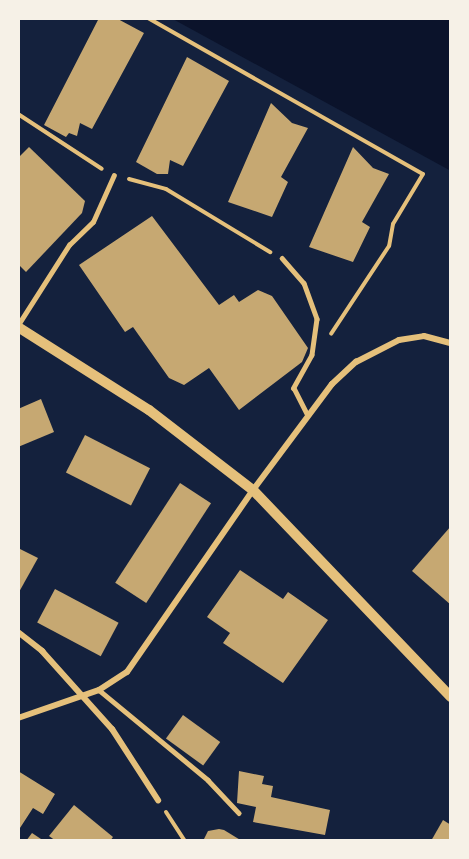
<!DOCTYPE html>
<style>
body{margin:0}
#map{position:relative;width:469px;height:859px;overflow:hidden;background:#14213d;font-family:"Source Sans 3",sans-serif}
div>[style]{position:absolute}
.water>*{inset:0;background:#0b132b}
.building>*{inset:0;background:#c6a872;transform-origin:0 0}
.path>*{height:4px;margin:-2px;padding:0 2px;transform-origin:2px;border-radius:2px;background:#e5c07b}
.service>*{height:4.5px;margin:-2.25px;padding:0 2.25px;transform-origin:2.25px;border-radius:2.25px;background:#e5c07b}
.minor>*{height:6px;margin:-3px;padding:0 3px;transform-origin:3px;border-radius:3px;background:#e5c07b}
.tertiary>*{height:10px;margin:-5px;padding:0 5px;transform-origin:5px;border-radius:5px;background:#e5c07b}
span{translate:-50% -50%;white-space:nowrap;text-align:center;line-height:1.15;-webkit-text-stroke:4.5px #f6f1e7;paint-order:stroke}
.frame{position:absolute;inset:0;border:20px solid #f6f1e7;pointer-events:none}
</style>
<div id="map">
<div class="water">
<i style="clip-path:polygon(171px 18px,451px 18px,451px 171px)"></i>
</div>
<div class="building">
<i style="clip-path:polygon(99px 18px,116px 18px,144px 33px,92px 129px,80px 123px,77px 136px,69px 133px,66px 137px,44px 125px)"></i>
<i style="clip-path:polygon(187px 57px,229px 81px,183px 166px,170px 160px,168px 174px,157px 174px,136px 162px)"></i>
<i style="clip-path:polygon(271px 103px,292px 123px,308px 128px,281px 177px,288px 182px,272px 217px,228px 202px)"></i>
<i style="clip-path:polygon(29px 147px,85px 201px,82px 213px,26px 272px,18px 264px,18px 158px)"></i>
<i style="clip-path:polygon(353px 147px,373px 168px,389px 174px,362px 222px,370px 227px,353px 262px,309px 247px)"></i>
<i style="clip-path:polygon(152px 216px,219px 305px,234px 295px,239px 302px,258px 290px,272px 296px,308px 348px,302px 362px,239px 410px,209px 368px,184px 385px,169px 378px,133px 327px,125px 332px,79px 265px)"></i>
<i style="clip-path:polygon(41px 399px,54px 432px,18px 447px,18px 409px)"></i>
<i style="left:85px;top:435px;width:73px;height:42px;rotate:27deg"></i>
<i style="left:180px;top:483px;width:37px;height:119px;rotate:33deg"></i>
<i style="clip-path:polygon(451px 526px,451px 605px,412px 571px)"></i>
<i style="clip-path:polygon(18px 548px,38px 558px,19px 592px,18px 591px)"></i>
<i style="clip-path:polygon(240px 570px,283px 599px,288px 592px,328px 620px,283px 683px,223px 643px,230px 633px,207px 617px)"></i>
<i style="left:55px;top:589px;width:72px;height:38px;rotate:28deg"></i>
<i style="left:183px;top:715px;width:46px;height:29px;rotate:36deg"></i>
<i style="clip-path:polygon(18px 771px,55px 794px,43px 814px,33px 808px,18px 831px)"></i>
<i style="clip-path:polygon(239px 771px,264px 776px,262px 784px,273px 786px,271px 797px,330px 810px,325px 835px,253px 822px,256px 807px,237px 803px)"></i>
<i style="clip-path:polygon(74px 805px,113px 837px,110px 841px,56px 841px,49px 836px)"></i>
<i style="clip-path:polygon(443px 820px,451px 825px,451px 841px,431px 841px)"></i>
<i style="clip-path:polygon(219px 829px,224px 830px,242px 841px,203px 841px,208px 831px)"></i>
<i style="clip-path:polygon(32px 833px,44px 841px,26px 841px)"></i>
</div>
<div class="path">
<i style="left:148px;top:18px;width:316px;rotate:29.6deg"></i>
<i style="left:423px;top:174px;width:58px;rotate:121deg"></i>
<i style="left:393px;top:224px;width:22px;rotate:100deg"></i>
<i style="left:389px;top:246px;width:105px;rotate:123.4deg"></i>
<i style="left:18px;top:114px;width:100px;rotate:33.2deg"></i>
<i style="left:129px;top:179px;width:38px;rotate:15deg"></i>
<i style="left:166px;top:189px;width:122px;rotate:31.2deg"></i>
<i style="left:166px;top:812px;width:35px;rotate:57deg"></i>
</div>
<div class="service">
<i style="left:282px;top:258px;width:33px;rotate:49deg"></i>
<i style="left:304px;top:283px;width:38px;rotate:70deg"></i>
<i style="left:317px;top:319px;width:36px;rotate:98deg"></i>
<i style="left:312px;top:355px;width:38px;rotate:119deg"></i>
<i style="left:294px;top:388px;width:30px;rotate:63deg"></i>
<i style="left:18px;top:325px;width:95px;rotate:-57.5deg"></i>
<i style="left:69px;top:245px;width:33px;rotate:-44deg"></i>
<i style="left:93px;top:222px;width:51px;rotate:-65.9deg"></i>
<i style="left:99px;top:690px;width:141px;rotate:39.5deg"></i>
<i style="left:208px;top:780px;width:45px;rotate:46.8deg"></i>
</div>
<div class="minor">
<i style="left:18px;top:632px;width:31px;rotate:38deg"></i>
<i style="left:42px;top:651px;width:105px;rotate:48.1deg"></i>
<i style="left:112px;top:729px;width:85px;rotate:57.1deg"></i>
<i style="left:18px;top:718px;width:86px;rotate:-19.1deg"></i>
<i style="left:99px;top:690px;width:33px;rotate:-33deg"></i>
<i style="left:127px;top:672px;width:221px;rotate:-55.3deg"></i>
<i style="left:253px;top:490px;width:132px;rotate:-53.3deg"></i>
<i style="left:332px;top:384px;width:33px;rotate:-43deg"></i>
<i style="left:356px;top:362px;width:48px;rotate:-27.1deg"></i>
<i style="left:399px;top:340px;width:25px;rotate:-9deg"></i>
<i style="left:424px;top:336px;width:28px;rotate:15deg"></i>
</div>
<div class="tertiary">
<i style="left:18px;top:327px;width:155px;rotate:32.4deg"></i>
<i style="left:149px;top:410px;width:131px;rotate:37.6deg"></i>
<i style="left:253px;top:490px;width:286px;rotate:46.3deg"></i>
</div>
<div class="frame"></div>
</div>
